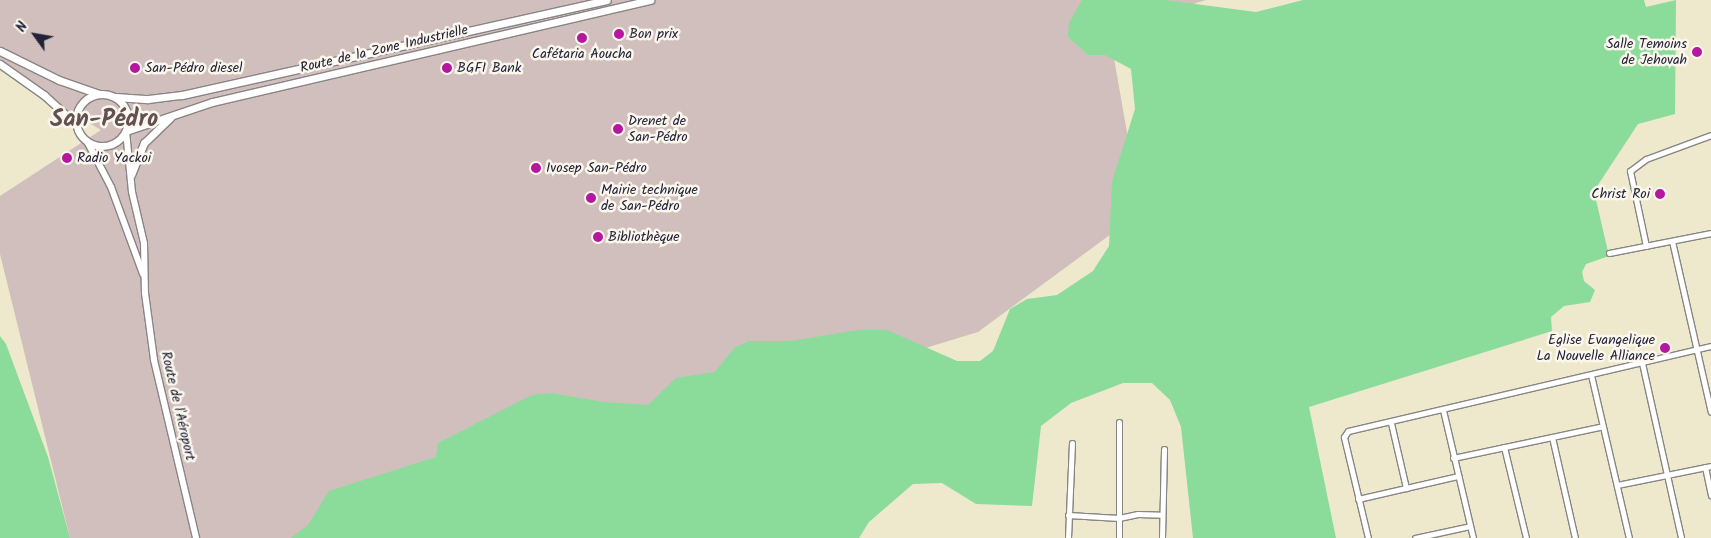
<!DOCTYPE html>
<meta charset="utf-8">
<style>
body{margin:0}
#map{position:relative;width:1711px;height:538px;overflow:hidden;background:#eee8cd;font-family:Kalam,sans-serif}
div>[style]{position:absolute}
.industrial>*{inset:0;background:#d1bfbe}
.green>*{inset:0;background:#8bdb9b}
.roads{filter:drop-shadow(1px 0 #888584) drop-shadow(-1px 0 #888584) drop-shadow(0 1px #888584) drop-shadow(0 -1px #888584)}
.minor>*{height:5px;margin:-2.5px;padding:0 2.5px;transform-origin:2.5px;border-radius:2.5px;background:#fff}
.tertiary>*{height:6px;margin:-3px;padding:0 3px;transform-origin:3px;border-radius:3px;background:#fff}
.secondary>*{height:7px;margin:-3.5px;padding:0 3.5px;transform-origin:3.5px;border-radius:3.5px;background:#fff}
.secondary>.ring{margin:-3.5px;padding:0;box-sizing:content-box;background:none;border:7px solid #fff;border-radius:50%}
.dots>*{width:14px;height:14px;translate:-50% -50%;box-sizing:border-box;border:2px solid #fbf7ec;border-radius:50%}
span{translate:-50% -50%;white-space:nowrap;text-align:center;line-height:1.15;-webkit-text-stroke:5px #fbf7ec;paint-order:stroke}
.poi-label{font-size:14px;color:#22223b}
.left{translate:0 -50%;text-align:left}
.right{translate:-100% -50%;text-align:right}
.street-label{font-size:14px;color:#22223b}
.town-label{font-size:24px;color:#635051;font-weight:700}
.north{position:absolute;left:10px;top:10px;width:50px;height:50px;-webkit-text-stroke:4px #fbf7ec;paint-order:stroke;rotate:302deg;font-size:14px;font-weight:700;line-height:20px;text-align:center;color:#22223b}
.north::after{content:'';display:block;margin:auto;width:18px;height:22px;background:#22223b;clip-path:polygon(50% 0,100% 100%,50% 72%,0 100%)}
</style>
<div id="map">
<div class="industrial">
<i style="clip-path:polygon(0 0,1206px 0,1109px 30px,1141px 212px,978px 332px,300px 538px,70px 538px,0 254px,0 196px,101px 130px,0 69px)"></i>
</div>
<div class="green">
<i style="clip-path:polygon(1082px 0,1165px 0,1256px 12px,1303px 0,1644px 0,1646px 7px,1676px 0,1675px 114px,1638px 124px,1594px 191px,1609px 256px,1586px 264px,1582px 272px,1584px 281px,1595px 290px,1590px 302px,1564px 306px,1551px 317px,1552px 331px,1309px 407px,1336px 538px,1193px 538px,1181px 427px,1170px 400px,1152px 383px,1123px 383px,1071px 403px,1041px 426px,1032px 506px,976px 504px,942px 483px,913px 484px,869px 522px,859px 538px,291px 538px,308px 525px,329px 491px,436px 457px,438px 443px,532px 395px,551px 393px,604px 402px,648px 405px,676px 378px,715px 372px,734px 348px,749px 341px,791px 341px,858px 330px,887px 330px,957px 361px,980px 361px,993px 351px,1010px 309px,1027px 299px,1057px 295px,1093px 271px,1109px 246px,1112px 182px,1135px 109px,1131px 69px,1105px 55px,1088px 55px,1068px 37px,1069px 23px)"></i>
<i style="clip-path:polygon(0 336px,6px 344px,48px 457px,70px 538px,0 538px)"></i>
</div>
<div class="roads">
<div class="minor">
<i style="left:1672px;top:241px;width:175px;rotate:77.2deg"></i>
<i style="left:1646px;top:246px;width:77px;rotate:-102deg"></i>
<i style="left:1630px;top:171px;width:20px;rotate:-37deg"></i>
<i style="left:1646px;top:159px;width:69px;rotate:-20.3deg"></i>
<i style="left:1609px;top:253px;width:104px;rotate:-11.1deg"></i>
<i style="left:1642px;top:363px;width:179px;rotate:77.4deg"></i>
<i style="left:1591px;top:375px;width:167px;rotate:76.9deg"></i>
<i style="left:1443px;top:410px;width:131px;rotate:76.8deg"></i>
<i style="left:1119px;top:422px;width:116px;rotate:90deg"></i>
<i style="left:1391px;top:423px;width:67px;rotate:77deg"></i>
<i style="left:1552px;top:437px;width:104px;rotate:77.2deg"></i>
<i style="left:1504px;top:447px;width:94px;rotate:76.4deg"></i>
<i style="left:1453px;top:458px;width:153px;rotate:-12deg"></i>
<i style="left:1705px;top:467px;width:29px;rotate:78deg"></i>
<i style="left:1617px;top:485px;width:96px;rotate:-11.4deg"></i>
<i style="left:1358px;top:499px;width:103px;rotate:-13deg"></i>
<i style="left:1068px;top:515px;width:51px;rotate:3.4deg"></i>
<i style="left:1119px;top:518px;width:19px;rotate:-12deg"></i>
<i style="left:1138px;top:514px;width:24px;rotate:2deg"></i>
<i style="left:1068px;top:538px;width:95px;rotate:-87.6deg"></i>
<i style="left:1162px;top:538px;width:89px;rotate:-88.7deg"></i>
<i style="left:1368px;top:538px;width:104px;rotate:-103.4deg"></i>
<i style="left:1344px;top:437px;width:7px;rotate:-56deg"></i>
<i style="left:1348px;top:431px;width:373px;rotate:-13.2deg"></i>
<i style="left:1415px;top:538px;width:56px;rotate:-12.3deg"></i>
</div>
<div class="tertiary">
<i style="left:126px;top:131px;width:61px;rotate:84.4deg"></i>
<i style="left:132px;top:192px;width:52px;rotate:76.8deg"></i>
<i style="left:144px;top:243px;width:50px;rotate:88.9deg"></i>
<i style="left:145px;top:293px;width:68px;rotate:82.3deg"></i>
<i style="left:154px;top:360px;width:183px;rotate:76.7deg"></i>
<i style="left:87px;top:141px;width:52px;rotate:62.4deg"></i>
<i style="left:111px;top:187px;width:93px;rotate:69.8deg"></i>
</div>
<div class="secondary">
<i style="left:0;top:51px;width:66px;rotate:26.2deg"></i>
<i style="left:59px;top:80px;width:42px;rotate:19.3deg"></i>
<i style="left:0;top:64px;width:54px;rotate:35.2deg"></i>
<i style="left:44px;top:95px;width:45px;rotate:42.3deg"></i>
<i class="ring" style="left:76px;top:94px;width:45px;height:45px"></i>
<i style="left:116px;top:97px;width:32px;rotate:4deg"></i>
<i style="left:148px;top:99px;width:34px;rotate:-7deg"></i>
<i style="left:182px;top:95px;width:435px;rotate:-12.6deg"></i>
<i style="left:126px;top:131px;width:91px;rotate:-18.6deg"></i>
<i style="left:212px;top:102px;width:450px;rotate:-13.1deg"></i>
<i style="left:131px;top:175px;width:35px;rotate:-68deg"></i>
<i style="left:144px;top:143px;width:37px;rotate:-44deg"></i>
</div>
</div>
<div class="dots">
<i style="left:619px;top:34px;background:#b5179e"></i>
<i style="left:582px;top:38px;background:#b5179e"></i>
<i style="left:1697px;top:52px;background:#b5179e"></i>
<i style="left:135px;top:68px;background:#b5179e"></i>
<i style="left:447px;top:68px;background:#b5179e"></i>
<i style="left:618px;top:129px;background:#b5179e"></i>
<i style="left:67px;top:158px;background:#b5179e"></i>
<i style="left:536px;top:168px;background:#b5179e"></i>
<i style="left:1660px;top:194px;background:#b5179e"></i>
<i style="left:591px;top:198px;background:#b5179e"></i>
<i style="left:598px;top:237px;background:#b5179e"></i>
<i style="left:1665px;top:348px;background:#b5179e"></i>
</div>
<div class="poi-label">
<span class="left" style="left:629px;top:34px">Bon prix</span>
<span class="right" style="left:1687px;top:52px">Salle Temoins<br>de Jehovah</span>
<span style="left:582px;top:54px">Cafétaria Aoucha</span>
<span class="left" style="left:145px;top:68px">San-Pédro diesel</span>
<span class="left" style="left:457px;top:68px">BGFI Bank</span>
<span class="left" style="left:628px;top:129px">Drenet de<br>San-Pédro</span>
<span class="left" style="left:77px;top:158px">Radio Yackoi</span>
<span class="left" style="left:546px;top:168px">Ivosep San-Pédro</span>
<span class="left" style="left:601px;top:198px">Mairie technique<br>de San-Pédro</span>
<span class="right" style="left:1650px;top:194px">Christ Roi</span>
<span class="left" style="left:608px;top:237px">Bibliothèque</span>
<span class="right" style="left:1655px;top:348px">Eglise Evangelique<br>La Nouvelle Alliance</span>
</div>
<div class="street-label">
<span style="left:384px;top:49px;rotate:-13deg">Route de la Zone Industrielle</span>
<span style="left:178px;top:406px;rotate:77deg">Route de l'Aéroport</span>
</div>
<div class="town-label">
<span style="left:104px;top:120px">San-Pédro</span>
</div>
<div class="north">N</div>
</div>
